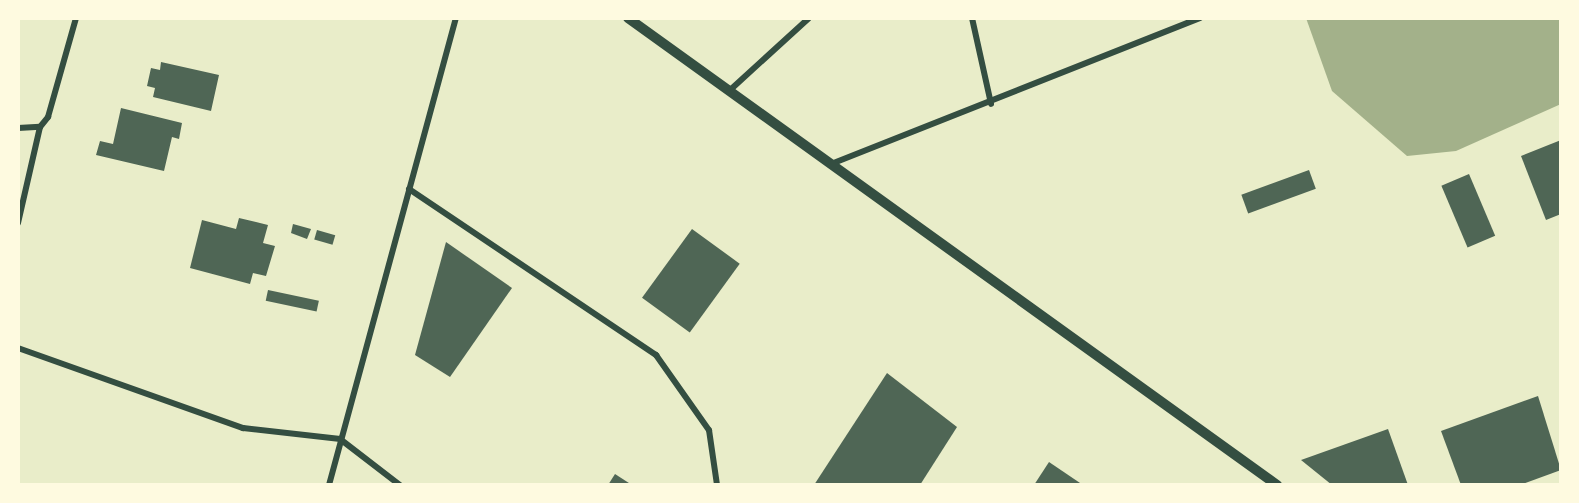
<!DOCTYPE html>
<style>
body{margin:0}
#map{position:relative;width:1579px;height:503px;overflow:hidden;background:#e9edc9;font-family:Quicksand,sans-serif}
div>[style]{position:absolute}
.water>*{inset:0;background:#a3b18a}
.building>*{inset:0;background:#4f6655;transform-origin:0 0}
.minor>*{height:6px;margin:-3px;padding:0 3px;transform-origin:3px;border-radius:3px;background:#344e41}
.tertiary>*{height:10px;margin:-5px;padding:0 5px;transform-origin:5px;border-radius:5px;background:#344e41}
span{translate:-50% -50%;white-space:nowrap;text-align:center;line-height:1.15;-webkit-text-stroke:6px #fefae0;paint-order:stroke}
.frame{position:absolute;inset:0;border:20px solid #fefae0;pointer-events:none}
</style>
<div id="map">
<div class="water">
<i style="clip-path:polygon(1306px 18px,1561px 18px,1561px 104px,1456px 151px,1407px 156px,1332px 91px)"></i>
</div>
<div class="building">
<i style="clip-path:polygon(161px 62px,219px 75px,211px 111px,153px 97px,155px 88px,147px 86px,151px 68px,160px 70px)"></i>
<i style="clip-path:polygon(121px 108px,182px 123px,179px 139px,172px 137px,164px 171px,96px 155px,100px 141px,113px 144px)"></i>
<i style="clip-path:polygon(1561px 140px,1561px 214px,1546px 220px,1521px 156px)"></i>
<i style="left:1309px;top:170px;width:20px;height:72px;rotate:70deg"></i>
<i style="left:1469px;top:174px;width:67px;height:30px;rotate:67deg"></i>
<i style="clip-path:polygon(239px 218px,268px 225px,263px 243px,275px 246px,266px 276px,253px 273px,250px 284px,190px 268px,202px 220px,236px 229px)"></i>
<i style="clip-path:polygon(293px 224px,311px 229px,307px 239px,291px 233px)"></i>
<i style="left:692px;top:229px;width:59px;height:85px;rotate:36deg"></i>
<i style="left:317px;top:230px;width:19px;height:10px;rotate:16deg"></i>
<i style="clip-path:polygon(446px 242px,512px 288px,450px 377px,415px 355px)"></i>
<i style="left:268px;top:290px;width:52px;height:11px;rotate:12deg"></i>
<i style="clip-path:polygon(887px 373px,957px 427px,920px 485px,814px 485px)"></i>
<i style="clip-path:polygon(1538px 396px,1561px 470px,1520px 485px,1461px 485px,1441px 431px)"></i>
<i style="clip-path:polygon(1388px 429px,1408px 485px,1332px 485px,1301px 460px)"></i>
<i style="clip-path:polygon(1049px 462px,1083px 485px,1034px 485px)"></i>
<i style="clip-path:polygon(615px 474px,632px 485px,608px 485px)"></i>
</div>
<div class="minor">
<i style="left:972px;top:18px;width:88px;rotate:77.5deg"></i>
<i style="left:729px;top:91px;width:108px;rotate:-42.4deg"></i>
<i style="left:18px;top:128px;width:22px;rotate:-3deg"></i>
<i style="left:40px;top:127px;width:13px;rotate:-51deg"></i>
<i style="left:48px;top:117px;width:103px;rotate:-74.2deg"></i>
<i style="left:831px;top:164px;width:397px;rotate:-21.6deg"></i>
<i style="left:409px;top:189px;width:298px;rotate:33.9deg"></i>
<i style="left:656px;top:355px;width:92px;rotate:54.8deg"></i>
<i style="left:709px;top:430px;width:56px;rotate:81.7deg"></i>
<i style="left:18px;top:223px;width:98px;rotate:-77.1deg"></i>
<i style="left:18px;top:348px;width:239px;rotate:19.6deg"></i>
<i style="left:243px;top:428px;width:98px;rotate:6.5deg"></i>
<i style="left:340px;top:439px;width:76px;rotate:37.5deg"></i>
<i style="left:329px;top:485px;width:484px;rotate:-74.8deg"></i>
</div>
<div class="tertiary">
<i style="left:628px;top:18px;width:800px;rotate:35.74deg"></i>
</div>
<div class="frame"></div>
</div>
